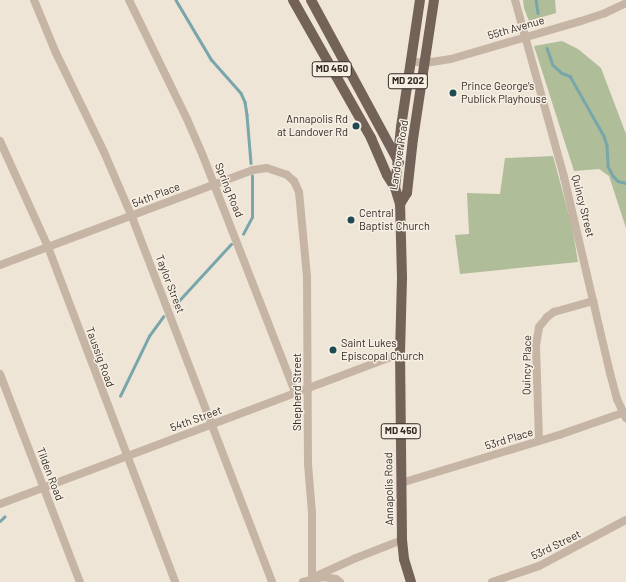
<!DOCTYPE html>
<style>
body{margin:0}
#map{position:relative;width:626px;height:582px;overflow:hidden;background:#efe5d7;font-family:Barlow,sans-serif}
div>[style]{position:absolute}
.green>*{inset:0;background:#afbd98}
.stream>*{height:2.5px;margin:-1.25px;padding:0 1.25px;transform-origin:1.25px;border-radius:1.25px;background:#78a6aa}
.minor>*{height:8px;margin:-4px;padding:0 4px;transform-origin:4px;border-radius:4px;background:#c6b5a4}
.major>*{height:10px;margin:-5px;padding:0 5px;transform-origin:5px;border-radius:5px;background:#736257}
.dots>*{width:11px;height:11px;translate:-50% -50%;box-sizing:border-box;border:2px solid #f7efe3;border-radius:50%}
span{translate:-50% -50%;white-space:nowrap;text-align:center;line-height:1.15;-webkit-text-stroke:3px #f7efe3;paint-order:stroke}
.shield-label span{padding:1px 3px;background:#f7efe3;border:1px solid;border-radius:3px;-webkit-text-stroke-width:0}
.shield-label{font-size:10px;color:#322a25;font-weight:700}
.street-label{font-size:11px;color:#322a25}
.poi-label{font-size:11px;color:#322a25}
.left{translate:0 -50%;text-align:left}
.right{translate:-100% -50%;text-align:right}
</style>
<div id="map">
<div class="green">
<i style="clip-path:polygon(523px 0,555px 0,556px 13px,529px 21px,524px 8px)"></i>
<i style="clip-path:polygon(562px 41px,578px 49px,601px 68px,626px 134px,626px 228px,609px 176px,599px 169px,574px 171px,534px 46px)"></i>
<i style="clip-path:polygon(553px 156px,572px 226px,578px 262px,460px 274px,455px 235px,469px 234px,467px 193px,500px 194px,505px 158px)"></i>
</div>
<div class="stream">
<i style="left:176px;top:0;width:69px;rotate:59.3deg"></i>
<i style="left:211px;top:59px;width:45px;rotate:48.6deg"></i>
<i style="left:241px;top:93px;width:10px;rotate:66deg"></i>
<i style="left:245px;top:102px;width:13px;rotate:81deg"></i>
<i style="left:247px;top:115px;width:48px;rotate:85.2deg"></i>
<i style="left:536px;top:0;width:13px;rotate:81deg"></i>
<i style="left:547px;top:48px;width:18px;rotate:71deg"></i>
<i style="left:553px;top:65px;width:12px;rotate:42deg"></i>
<i style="left:562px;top:73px;width:9px;rotate:21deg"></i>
<i style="left:570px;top:76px;width:69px;rotate:60.5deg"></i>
<i style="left:604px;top:136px;width:9px;rotate:72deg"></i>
<i style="left:607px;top:145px;width:21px;rotate:87deg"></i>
<i style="left:608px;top:166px;width:11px;rotate:63deg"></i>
<i style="left:613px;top:176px;width:7px;rotate:45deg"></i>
<i style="left:618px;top:181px;width:8px;rotate:14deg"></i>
<i style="left:243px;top:234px;width:19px;rotate:-62deg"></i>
<i style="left:252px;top:217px;width:41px;rotate:-90deg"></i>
<i style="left:174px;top:306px;width:84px;rotate:-47.4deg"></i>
<i style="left:120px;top:396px;width:67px;rotate:-64.2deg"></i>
<i style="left:149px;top:336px;width:24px;rotate:-54deg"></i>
<i style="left:0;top:521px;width:6px;rotate:-45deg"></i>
</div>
<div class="minor">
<i style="left:34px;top:0;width:57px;rotate:67.5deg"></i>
<i style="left:56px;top:53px;width:110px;rotate:64.1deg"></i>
<i style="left:104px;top:152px;width:71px;rotate:66.7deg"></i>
<i style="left:132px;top:217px;width:391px;rotate:69deg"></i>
<i style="left:129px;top:0;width:132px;rotate:64deg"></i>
<i style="left:187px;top:119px;width:40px;rotate:66.6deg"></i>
<i style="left:203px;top:156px;width:256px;rotate:68.7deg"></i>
<i style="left:515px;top:0;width:184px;rotate:74.5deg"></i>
<i style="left:564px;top:177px;width:201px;rotate:76.8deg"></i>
<i style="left:610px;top:373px;width:27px;rotate:75deg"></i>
<i style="left:617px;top:399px;width:21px;rotate:65deg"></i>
<i style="left:410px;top:61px;width:15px;rotate:8deg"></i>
<i style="left:425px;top:63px;width:26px;rotate:-9deg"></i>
<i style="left:451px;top:59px;width:135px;rotate:-16.3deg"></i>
<i style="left:581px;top:21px;width:25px;rotate:-18deg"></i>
<i style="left:605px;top:13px;width:23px;rotate:-25deg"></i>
<i style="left:0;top:141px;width:116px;rotate:65.6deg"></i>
<i style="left:48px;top:247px;width:358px;rotate:69.2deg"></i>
<i style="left:0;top:265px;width:270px;rotate:-20.6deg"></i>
<i style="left:253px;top:170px;width:14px;rotate:-8deg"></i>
<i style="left:267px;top:168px;width:21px;rotate:19deg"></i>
<i style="left:287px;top:175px;width:9px;rotate:41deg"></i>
<i style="left:294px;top:181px;width:12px;rotate:66deg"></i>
<i style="left:299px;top:192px;width:84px;rotate:84.6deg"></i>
<i style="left:307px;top:276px;width:188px;rotate:89.7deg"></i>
<i style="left:308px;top:464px;width:49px;rotate:85.3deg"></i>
<i style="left:312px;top:513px;width:65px;rotate:90deg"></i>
<i style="left:312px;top:578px;width:48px;rotate:-24.4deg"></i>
<i style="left:356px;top:558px;width:49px;rotate:-21.4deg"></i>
<i style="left:0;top:374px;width:223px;rotate:69deg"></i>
<i style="left:539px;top:441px;width:95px;rotate:-91.8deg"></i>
<i style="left:536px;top:346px;width:19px;rotate:-81deg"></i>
<i style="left:539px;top:327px;width:13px;rotate:-51deg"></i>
<i style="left:547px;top:317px;width:9px;rotate:-36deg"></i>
<i style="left:554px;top:312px;width:41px;rotate:-15.8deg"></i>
<i style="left:401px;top:483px;width:165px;rotate:-16.9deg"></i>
<i style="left:559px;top:435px;width:67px;rotate:-19.2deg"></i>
<i style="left:0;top:504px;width:427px;rotate:-20.6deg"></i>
<i style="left:303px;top:582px;width:21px;rotate:-14deg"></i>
<i style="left:323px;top:577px;width:13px;rotate:9deg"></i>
<i style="left:336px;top:579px;width:5px;rotate:37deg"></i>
<i style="left:492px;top:582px;width:50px;rotate:-18.8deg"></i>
<i style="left:539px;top:566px;width:98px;rotate:-27.9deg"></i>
</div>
<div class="major">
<i style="left:293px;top:0;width:159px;rotate:60.5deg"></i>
<i style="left:371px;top:138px;width:40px;rotate:66.6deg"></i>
<i style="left:387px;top:175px;width:15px;rotate:58deg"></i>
<i style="left:311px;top:0;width:185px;rotate:61.6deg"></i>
<i style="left:400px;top:204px;width:13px;rotate:-58deg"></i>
<i style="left:407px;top:193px;width:54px;rotate:-83.7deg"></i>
<i style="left:413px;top:139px;width:141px;rotate:-81.4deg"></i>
<i style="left:411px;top:582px;width:24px;rotate:-107deg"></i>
<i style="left:404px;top:559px;width:19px;rotate:-96deg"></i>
<i style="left:402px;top:540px;width:186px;rotate:-90.6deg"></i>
<i style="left:400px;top:354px;width:76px;rotate:-88.5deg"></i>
<i style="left:402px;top:278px;width:74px;rotate:-91.5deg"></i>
<i style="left:400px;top:204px;width:17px;rotate:-107deg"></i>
<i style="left:395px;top:188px;width:61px;rotate:-84.4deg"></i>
<i style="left:401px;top:127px;width:128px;rotate:-81.5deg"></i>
</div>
<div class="dots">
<i style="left:453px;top:93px;background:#1d4b51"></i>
<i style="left:356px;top:126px;background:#1d4b51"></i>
<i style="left:351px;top:220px;background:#1d4b51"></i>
<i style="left:333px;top:350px;background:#1d4b51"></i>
</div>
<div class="shield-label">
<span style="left:332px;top:69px">MD 450</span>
<span style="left:408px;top:81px">MD 202</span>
<span style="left:401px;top:431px">MD 450</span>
</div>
<div class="street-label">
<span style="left:516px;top:28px;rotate:-16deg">55th Avenue</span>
<span style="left:399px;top:155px;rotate:-81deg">Landover Road</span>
<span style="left:229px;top:190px;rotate:68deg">Spring Road</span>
<span style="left:156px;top:195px;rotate:-21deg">54th Place</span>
<span style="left:583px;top:206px;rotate:76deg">Quincy Street</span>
<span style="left:170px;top:284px;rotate:69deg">Taylor Street</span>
<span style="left:100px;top:357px;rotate:70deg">Taussig Road</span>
<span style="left:527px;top:365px;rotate:-89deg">Quincy Place</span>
<span style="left:297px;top:392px;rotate:-90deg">Shepherd Street</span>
<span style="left:196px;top:419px;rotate:-20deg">54th Street</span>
<span style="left:509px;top:439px;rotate:-17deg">53rd Place</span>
<span style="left:50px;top:474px;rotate:69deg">Tilden Road</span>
<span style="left:389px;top:489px;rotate:-91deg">Annapolis Road</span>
<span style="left:556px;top:545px;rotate:-26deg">53rd Street</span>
</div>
<div class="poi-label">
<span class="left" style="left:461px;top:93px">Prince George's<br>Publick Playhouse</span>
<span class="right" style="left:348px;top:126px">Annapolis Rd<br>at Landover Rd</span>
<span class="left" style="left:359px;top:220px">Central<br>Baptist Church</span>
<span class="left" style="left:341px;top:350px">Saint Lukes<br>Episcopal Church</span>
</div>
</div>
